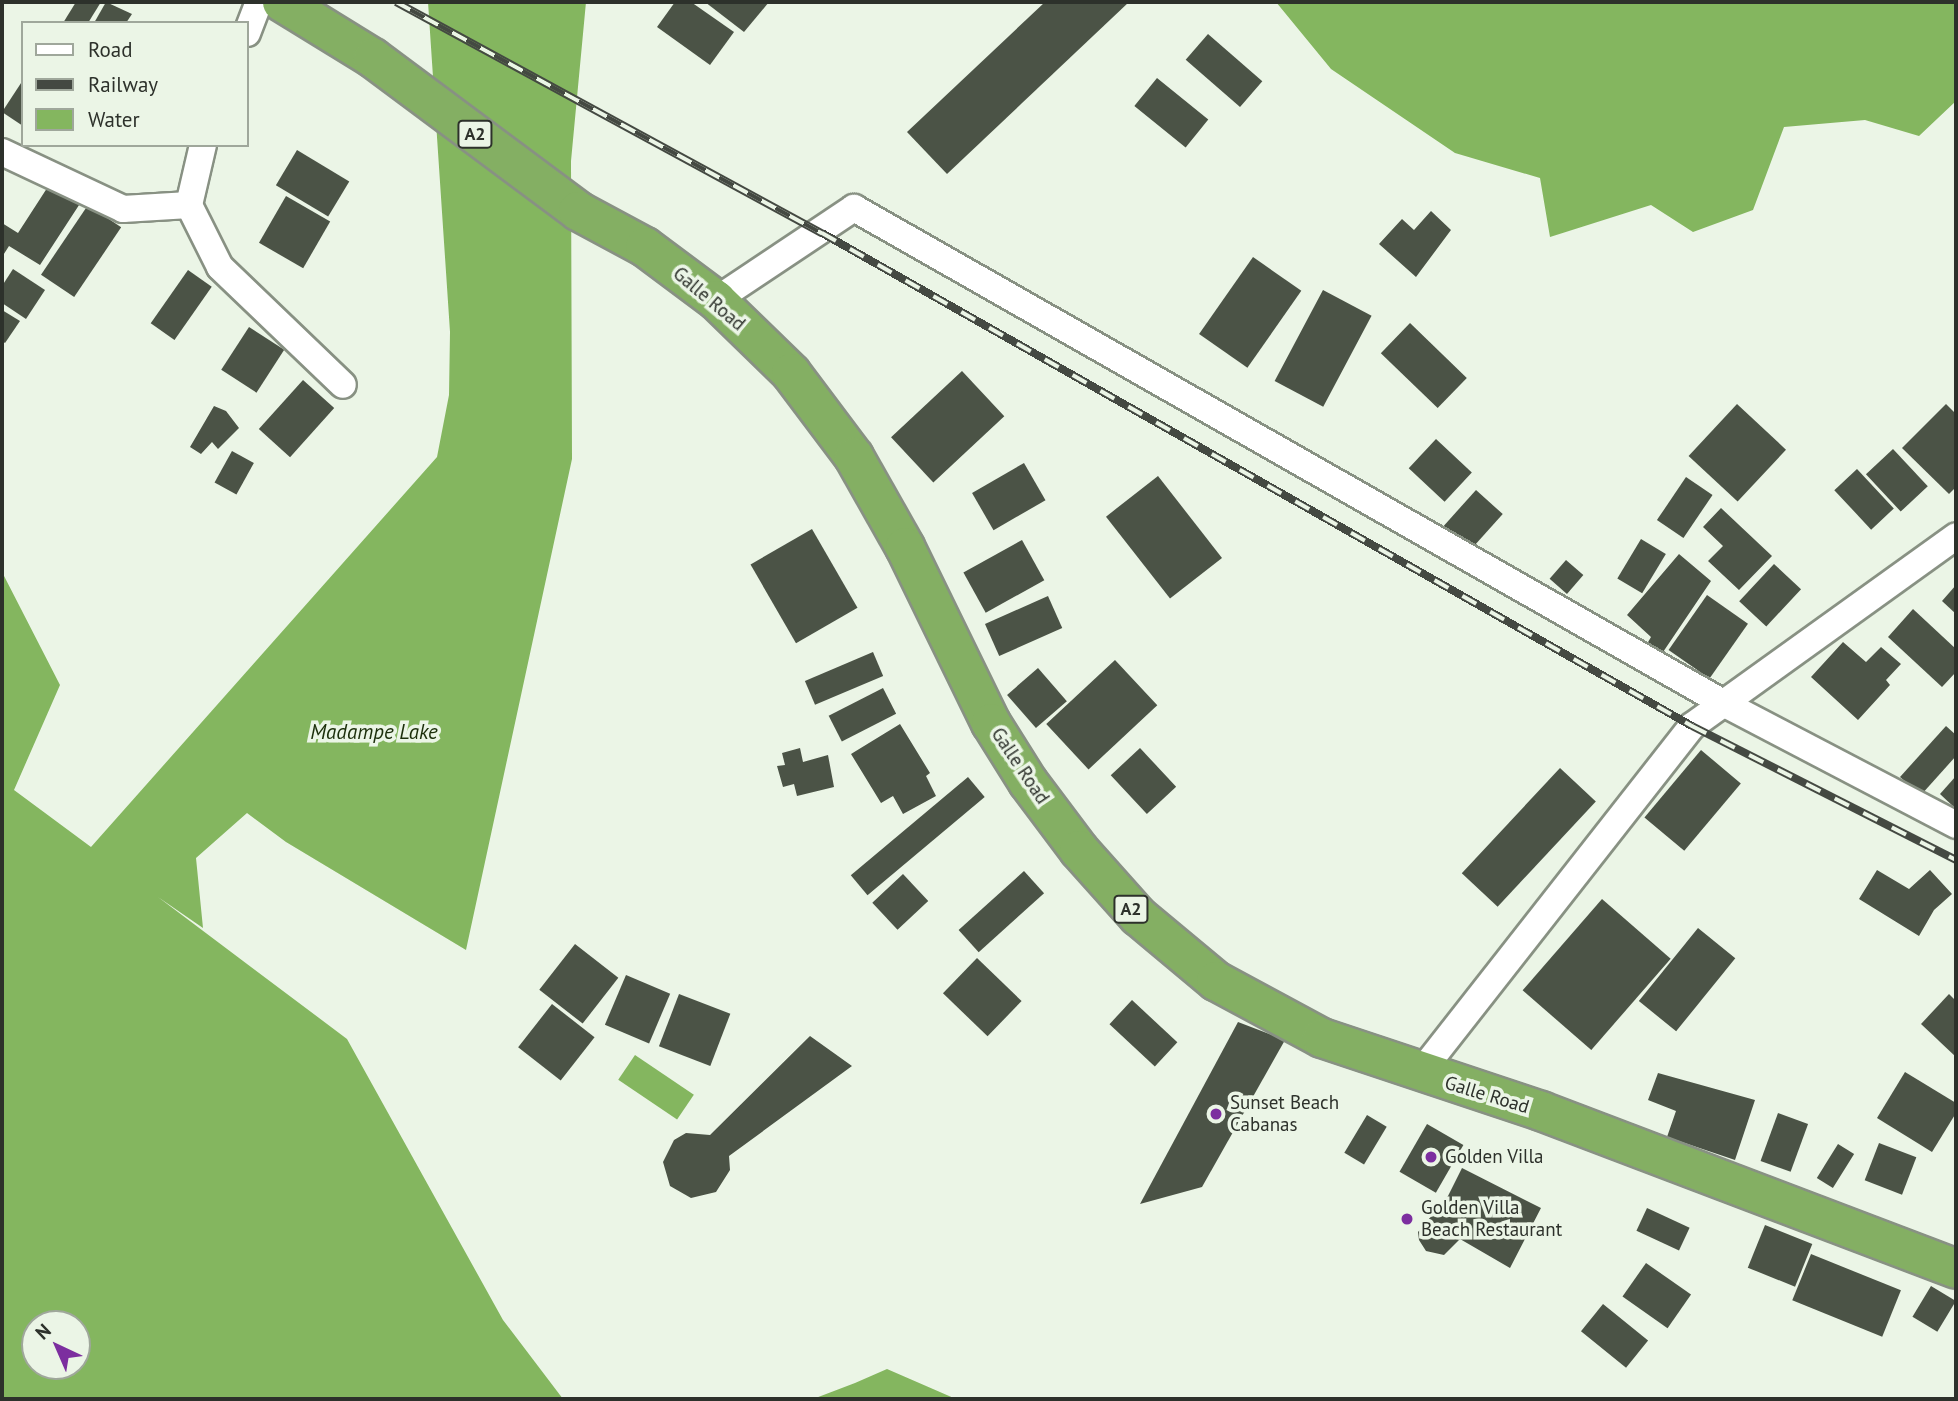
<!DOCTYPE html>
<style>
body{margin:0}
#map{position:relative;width:1958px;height:1401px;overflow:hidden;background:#ebf5e6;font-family:"PT Sans",sans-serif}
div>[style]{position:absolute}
.water>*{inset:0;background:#84b65f;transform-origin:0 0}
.building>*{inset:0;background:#4b5346;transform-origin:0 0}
.roads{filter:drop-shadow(2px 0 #889183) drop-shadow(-2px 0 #889183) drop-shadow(0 2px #889183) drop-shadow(0 -2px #889183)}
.minor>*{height:26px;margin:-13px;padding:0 13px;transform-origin:13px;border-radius:13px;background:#fff}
.trunk>*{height:38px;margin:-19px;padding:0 19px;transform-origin:19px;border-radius:19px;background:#84af63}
.rail>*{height:8px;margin-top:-4px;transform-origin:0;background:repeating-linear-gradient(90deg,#ebf5e6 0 16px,#444942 0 32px);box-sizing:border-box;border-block:2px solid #444942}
.dots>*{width:19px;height:19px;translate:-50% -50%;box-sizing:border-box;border:4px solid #ebf5e6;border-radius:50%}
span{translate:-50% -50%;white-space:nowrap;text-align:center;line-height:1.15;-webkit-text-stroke:7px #ebf5e6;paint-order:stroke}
.shield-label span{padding:2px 5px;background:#ebf5e6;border:2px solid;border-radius:5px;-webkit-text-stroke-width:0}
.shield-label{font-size:18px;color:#2d312b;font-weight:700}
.street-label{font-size:19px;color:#2d312b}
.poi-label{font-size:19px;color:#2d312b}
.left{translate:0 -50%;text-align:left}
.water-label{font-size:21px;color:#1c2f0b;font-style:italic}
.frame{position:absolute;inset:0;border:4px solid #2d312b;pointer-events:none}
.legend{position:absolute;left:21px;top:21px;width:228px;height:126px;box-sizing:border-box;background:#ebf5e6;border:2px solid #9fa79b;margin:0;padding:9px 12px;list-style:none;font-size:21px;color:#2d312b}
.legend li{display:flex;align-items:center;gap:14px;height:35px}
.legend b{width:35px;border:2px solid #9fa79b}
.north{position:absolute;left:21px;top:1310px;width:70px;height:70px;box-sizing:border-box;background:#ebf5e6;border:2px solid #9fa79b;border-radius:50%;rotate:316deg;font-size:19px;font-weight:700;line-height:28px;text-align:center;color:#2d312b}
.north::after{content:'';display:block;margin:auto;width:24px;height:32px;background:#7c2e9f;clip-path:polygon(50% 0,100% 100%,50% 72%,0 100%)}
</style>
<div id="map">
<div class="water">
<i style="clip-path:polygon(evenodd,428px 2px,586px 2px,571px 161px,572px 459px,466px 950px,286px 842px,247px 813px,196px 858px,203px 928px,158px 897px,347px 1039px,503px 1320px,563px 1399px,2px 1399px,2px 572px,60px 685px,14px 790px,91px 847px,437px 457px,449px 395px,450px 332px,428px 2px,35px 1324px,77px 1324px,77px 1366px,35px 1366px,35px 1324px)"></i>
<i style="clip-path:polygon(1276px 2px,1956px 2px,1956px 101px,1919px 136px,1865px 120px,1784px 127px,1753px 210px,1693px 232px,1651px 205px,1550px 237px,1540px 178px,1455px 153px,1331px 69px)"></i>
<i style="left:635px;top:1055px;width:71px;height:30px;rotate:34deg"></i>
<i style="clip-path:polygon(887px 1369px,956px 1399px,813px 1399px,855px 1383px)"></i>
</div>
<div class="building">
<i style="clip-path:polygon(76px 2px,101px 2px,88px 23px,63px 23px)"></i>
<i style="clip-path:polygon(106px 2px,132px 14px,126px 23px,94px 23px)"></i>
<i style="clip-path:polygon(675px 2px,691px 2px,734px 32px,710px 65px,657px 27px)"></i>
<i style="clip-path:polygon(705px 2px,769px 2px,744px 32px)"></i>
<i style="clip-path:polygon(1045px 2px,1129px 2px,947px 174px,907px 132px)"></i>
<i style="left:1208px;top:34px;width:72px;height:34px;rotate:41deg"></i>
<i style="left:1157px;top:78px;width:66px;height:36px;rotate:39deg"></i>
<i style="clip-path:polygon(23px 80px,23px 126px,2px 112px)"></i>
<i style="left:297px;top:150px;width:61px;height:41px;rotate:31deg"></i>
<i style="clip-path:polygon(51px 182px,81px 202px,40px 265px,9px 246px,2px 257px,2px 223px,18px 233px)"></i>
<i style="left:286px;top:196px;width:51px;height:54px;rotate:30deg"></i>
<i style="left:88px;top:205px;width:40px;height:84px;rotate:34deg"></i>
<i style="clip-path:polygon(1431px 211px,1451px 230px,1416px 277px,1379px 244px,1402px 219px,1414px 230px)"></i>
<i style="left:1253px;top:257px;width:59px;height:94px;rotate:35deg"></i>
<i style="clip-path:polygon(13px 269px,45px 290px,26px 319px,2px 303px,2px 286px)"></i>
<i style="left:188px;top:270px;width:29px;height:65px;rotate:35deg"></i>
<i style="left:1323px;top:290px;width:55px;height:103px;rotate:28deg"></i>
<i style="clip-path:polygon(2px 310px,20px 321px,5px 343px,2px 341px)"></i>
<i style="left:1410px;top:323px;width:79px;height:42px;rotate:44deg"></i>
<i style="left:249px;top:327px;width:42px;height:51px;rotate:33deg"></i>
<i style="left:962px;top:371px;width:62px;height:97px;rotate:47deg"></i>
<i style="left:303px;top:380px;width:42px;height:66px;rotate:42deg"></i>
<i style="left:1737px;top:404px;width:67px;height:71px;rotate:43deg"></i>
<i style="clip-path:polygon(1946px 404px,1956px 414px,1956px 487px,1949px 494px,1902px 448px)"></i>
<i style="clip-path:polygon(214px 406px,226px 411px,239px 428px,218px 449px,212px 442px,201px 454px,190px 447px)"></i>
<i style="left:1436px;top:439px;width:49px;height:40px;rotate:43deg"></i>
<i style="left:1893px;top:449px;width:51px;height:37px;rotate:47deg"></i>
<i style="left:232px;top:451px;width:25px;height:36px;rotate:29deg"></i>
<i style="left:1024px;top:463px;width:43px;height:60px;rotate:60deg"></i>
<i style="left:1857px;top:469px;width:54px;height:31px;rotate:47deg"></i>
<i style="left:1158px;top:476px;width:104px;height:66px;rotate:52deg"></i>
<i style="left:1686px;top:477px;width:32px;height:52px;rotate:34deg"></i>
<i style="left:1476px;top:490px;width:36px;height:52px;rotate:42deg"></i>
<i style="clip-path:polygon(1721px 508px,1772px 556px,1739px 590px,1708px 561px,1723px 546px,1703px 527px)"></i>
<i style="left:812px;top:529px;width:91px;height:71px;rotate:60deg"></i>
<i style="left:1641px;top:539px;width:29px;height:46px;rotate:31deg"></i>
<i style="left:1022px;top:540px;width:46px;height:67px;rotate:61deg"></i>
<i style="clip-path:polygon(1679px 554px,1711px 581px,1659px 658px,1644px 649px,1651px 637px,1627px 615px)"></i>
<i style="left:1566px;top:560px;width:23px;height:25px;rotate:41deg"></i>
<i style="left:1774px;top:564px;width:37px;height:51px;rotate:43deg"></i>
<i style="clip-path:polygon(1956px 585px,1956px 614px,1942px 601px)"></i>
<i style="left:1707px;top:595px;width:50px;height:67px;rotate:35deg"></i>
<i style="left:1048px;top:596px;width:35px;height:69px;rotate:66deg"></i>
<i style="clip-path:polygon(1913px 609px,1956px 649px,1956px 672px,1942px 687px,1888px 637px)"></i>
<i style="clip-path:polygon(1843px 642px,1866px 662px,1881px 647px,1901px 664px,1886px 680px,1890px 685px,1858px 720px,1811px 677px)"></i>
<i style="left:873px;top:652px;width:26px;height:74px;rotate:67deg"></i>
<i style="left:1115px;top:660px;width:62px;height:94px;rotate:47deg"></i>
<i style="left:1038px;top:668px;width:44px;height:41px;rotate:49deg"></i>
<i style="left:883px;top:688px;width:29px;height:61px;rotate:63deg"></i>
<i style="clip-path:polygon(900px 724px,930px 773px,926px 776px,936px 796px,903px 814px,893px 796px,881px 803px,851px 754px)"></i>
<i style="clip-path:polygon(1946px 726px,1956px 735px,1956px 756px,1921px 795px,1900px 777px)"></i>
<i style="clip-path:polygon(800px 748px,803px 762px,828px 755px,834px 787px,797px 796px,794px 784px,783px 787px,777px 766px,785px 765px,782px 753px)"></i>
<i style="left:1140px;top:748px;width:53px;height:40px;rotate:47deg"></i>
<i style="left:1701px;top:750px;width:52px;height:88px;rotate:40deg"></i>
<i style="left:1560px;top:768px;width:49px;height:144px;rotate:43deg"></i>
<i style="clip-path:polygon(1956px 776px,1956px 809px,1940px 794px)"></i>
<i style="left:968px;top:777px;width:26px;height:153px;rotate:50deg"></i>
<i style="clip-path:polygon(1877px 870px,1909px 889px,1930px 870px,1952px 894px,1934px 910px,1919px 936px,1859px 899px)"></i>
<i style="left:1024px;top:871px;width:30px;height:88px;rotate:48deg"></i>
<i style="left:903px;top:874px;width:37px;height:42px;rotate:47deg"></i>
<i style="left:1602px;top:899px;width:91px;height:121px;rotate:41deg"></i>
<i style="left:1698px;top:928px;width:48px;height:94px;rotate:39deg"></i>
<i style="left:575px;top:944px;width:55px;height:58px;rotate:38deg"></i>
<i style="left:977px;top:958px;width:62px;height:49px;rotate:44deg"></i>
<i style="left:626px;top:975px;width:48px;height:54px;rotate:23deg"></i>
<i style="left:679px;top:994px;width:55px;height:56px;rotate:21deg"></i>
<i style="clip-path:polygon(1949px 994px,1956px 1001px,1956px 1057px,1921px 1024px)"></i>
<i style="left:1132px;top:1000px;width:62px;height:33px;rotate:43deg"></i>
<i style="left:552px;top:1004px;width:54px;height:55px;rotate:38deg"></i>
<i style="clip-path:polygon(1238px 1022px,1285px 1040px,1202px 1187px,1140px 1204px)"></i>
<i style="clip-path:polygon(810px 1036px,852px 1066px,729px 1156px,730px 1170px,716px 1192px,691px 1198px,670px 1186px,663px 1162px,674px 1140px,686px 1133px,710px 1135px)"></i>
<i style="clip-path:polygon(1905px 1072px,1956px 1103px,1956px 1113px,1932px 1152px,1877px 1118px)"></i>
<i style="clip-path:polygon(1658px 1073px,1755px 1100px,1735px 1160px,1667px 1137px,1676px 1111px,1648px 1100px)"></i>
<i style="left:1778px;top:1113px;width:32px;height:51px;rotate:20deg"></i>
<i style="left:1367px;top:1115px;width:23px;height:44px;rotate:31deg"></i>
<i style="left:1427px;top:1124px;width:42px;height:55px;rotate:30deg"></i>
<i style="left:1879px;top:1143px;width:40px;height:40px;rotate:21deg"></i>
<i style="left:1838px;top:1144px;width:19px;height:40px;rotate:32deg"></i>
<i style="clip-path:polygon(1462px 1168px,1541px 1208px,1510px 1268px,1460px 1239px,1444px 1255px,1426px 1251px,1419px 1240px,1418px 1232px,1448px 1196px)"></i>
<i style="left:1647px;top:1208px;width:47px;height:25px;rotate:25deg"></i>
<i style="left:1765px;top:1225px;width:51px;height:46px;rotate:22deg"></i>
<i style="left:1811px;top:1254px;width:97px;height:50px;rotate:22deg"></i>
<i style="left:1646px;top:1263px;width:55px;height:41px;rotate:35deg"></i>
<i style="left:1931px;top:1286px;width:29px;height:36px;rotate:31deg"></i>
<i style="left:1603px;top:1304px;width:58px;height:35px;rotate:39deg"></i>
</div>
<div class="roads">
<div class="minor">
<i style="left:247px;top:33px;width:33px;rotate:-69deg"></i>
<i style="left:2px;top:152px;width:134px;rotate:25.2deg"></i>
<i style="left:123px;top:209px;width:66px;rotate:-3.5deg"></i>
<i style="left:189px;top:205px;width:62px;rotate:-76.9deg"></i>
<i style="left:189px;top:205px;width:69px;rotate:63.4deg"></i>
<i style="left:220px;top:267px;width:170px;rotate:43.8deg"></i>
<i style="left:716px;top:300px;width:166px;rotate:-33.7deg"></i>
<i style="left:854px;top:208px;width:1002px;rotate:29.66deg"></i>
<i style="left:1725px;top:704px;width:261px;rotate:27.6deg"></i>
<i style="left:1420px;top:1073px;width:441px;rotate:-51.9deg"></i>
<i style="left:1692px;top:726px;width:325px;rotate:-35.7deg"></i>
</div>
<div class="trunk">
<i style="left:282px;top:2px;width:107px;rotate:31.6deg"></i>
<i style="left:373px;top:58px;width:256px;rotate:36.7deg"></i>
<i style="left:578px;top:211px;width:76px;rotate:28.2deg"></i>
<i style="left:645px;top:247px;width:89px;rotate:36.7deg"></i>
<i style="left:716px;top:300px;width:105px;rotate:44.2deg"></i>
<i style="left:791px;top:373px;width:105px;rotate:53.1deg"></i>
<i style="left:854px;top:457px;width:103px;rotate:60.5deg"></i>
<i style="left:905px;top:547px;width:196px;rotate:64deg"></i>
<i style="left:991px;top:723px;width:70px;rotate:57.9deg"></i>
<i style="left:1028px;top:782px;width:85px;rotate:53.1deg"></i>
<i style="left:1079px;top:850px;width:89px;rotate:48.2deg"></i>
<i style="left:1138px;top:916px;width:102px;rotate:39.8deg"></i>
<i style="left:1216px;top:981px;width:120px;rotate:28.3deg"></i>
<i style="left:1322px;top:1038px;width:231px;rotate:18.4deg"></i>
<i style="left:1541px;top:1111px;width:444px;rotate:20.8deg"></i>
</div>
</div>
<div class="rail">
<i style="left:396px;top:2px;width:485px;rotate:28.5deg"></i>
<i style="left:822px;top:233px;width:1000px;rotate:29.54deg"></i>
<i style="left:1692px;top:726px;width:296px;rotate:26.9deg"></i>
</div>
<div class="dots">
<i style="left:1216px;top:1114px;background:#7c2e9f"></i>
<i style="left:1431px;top:1157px;background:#7c2e9f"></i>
<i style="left:1407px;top:1219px;background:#7c2e9f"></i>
</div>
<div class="shield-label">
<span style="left:475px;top:134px">A2</span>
<span style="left:1131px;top:909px">A2</span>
</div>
<div class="street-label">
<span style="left:709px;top:299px;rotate:40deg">Galle Road</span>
<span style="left:1020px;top:766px;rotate:56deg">Galle Road</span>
<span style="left:1487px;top:1095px;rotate:17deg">Galle Road</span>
</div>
<div class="poi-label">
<span class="left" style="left:1230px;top:1114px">Sunset Beach<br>Cabanas</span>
<span class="left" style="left:1445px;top:1157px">Golden Villa</span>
<span class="left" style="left:1421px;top:1219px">Golden Villa<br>Beach Restaurant</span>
</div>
<div class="water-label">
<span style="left:374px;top:732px">Madampe Lake</span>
</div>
<div class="frame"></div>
<ul class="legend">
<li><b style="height:9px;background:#fff"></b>Road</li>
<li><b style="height:9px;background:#444942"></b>Railway</li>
<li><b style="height:19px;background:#84b65f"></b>Water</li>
</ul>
<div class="north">N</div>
</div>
